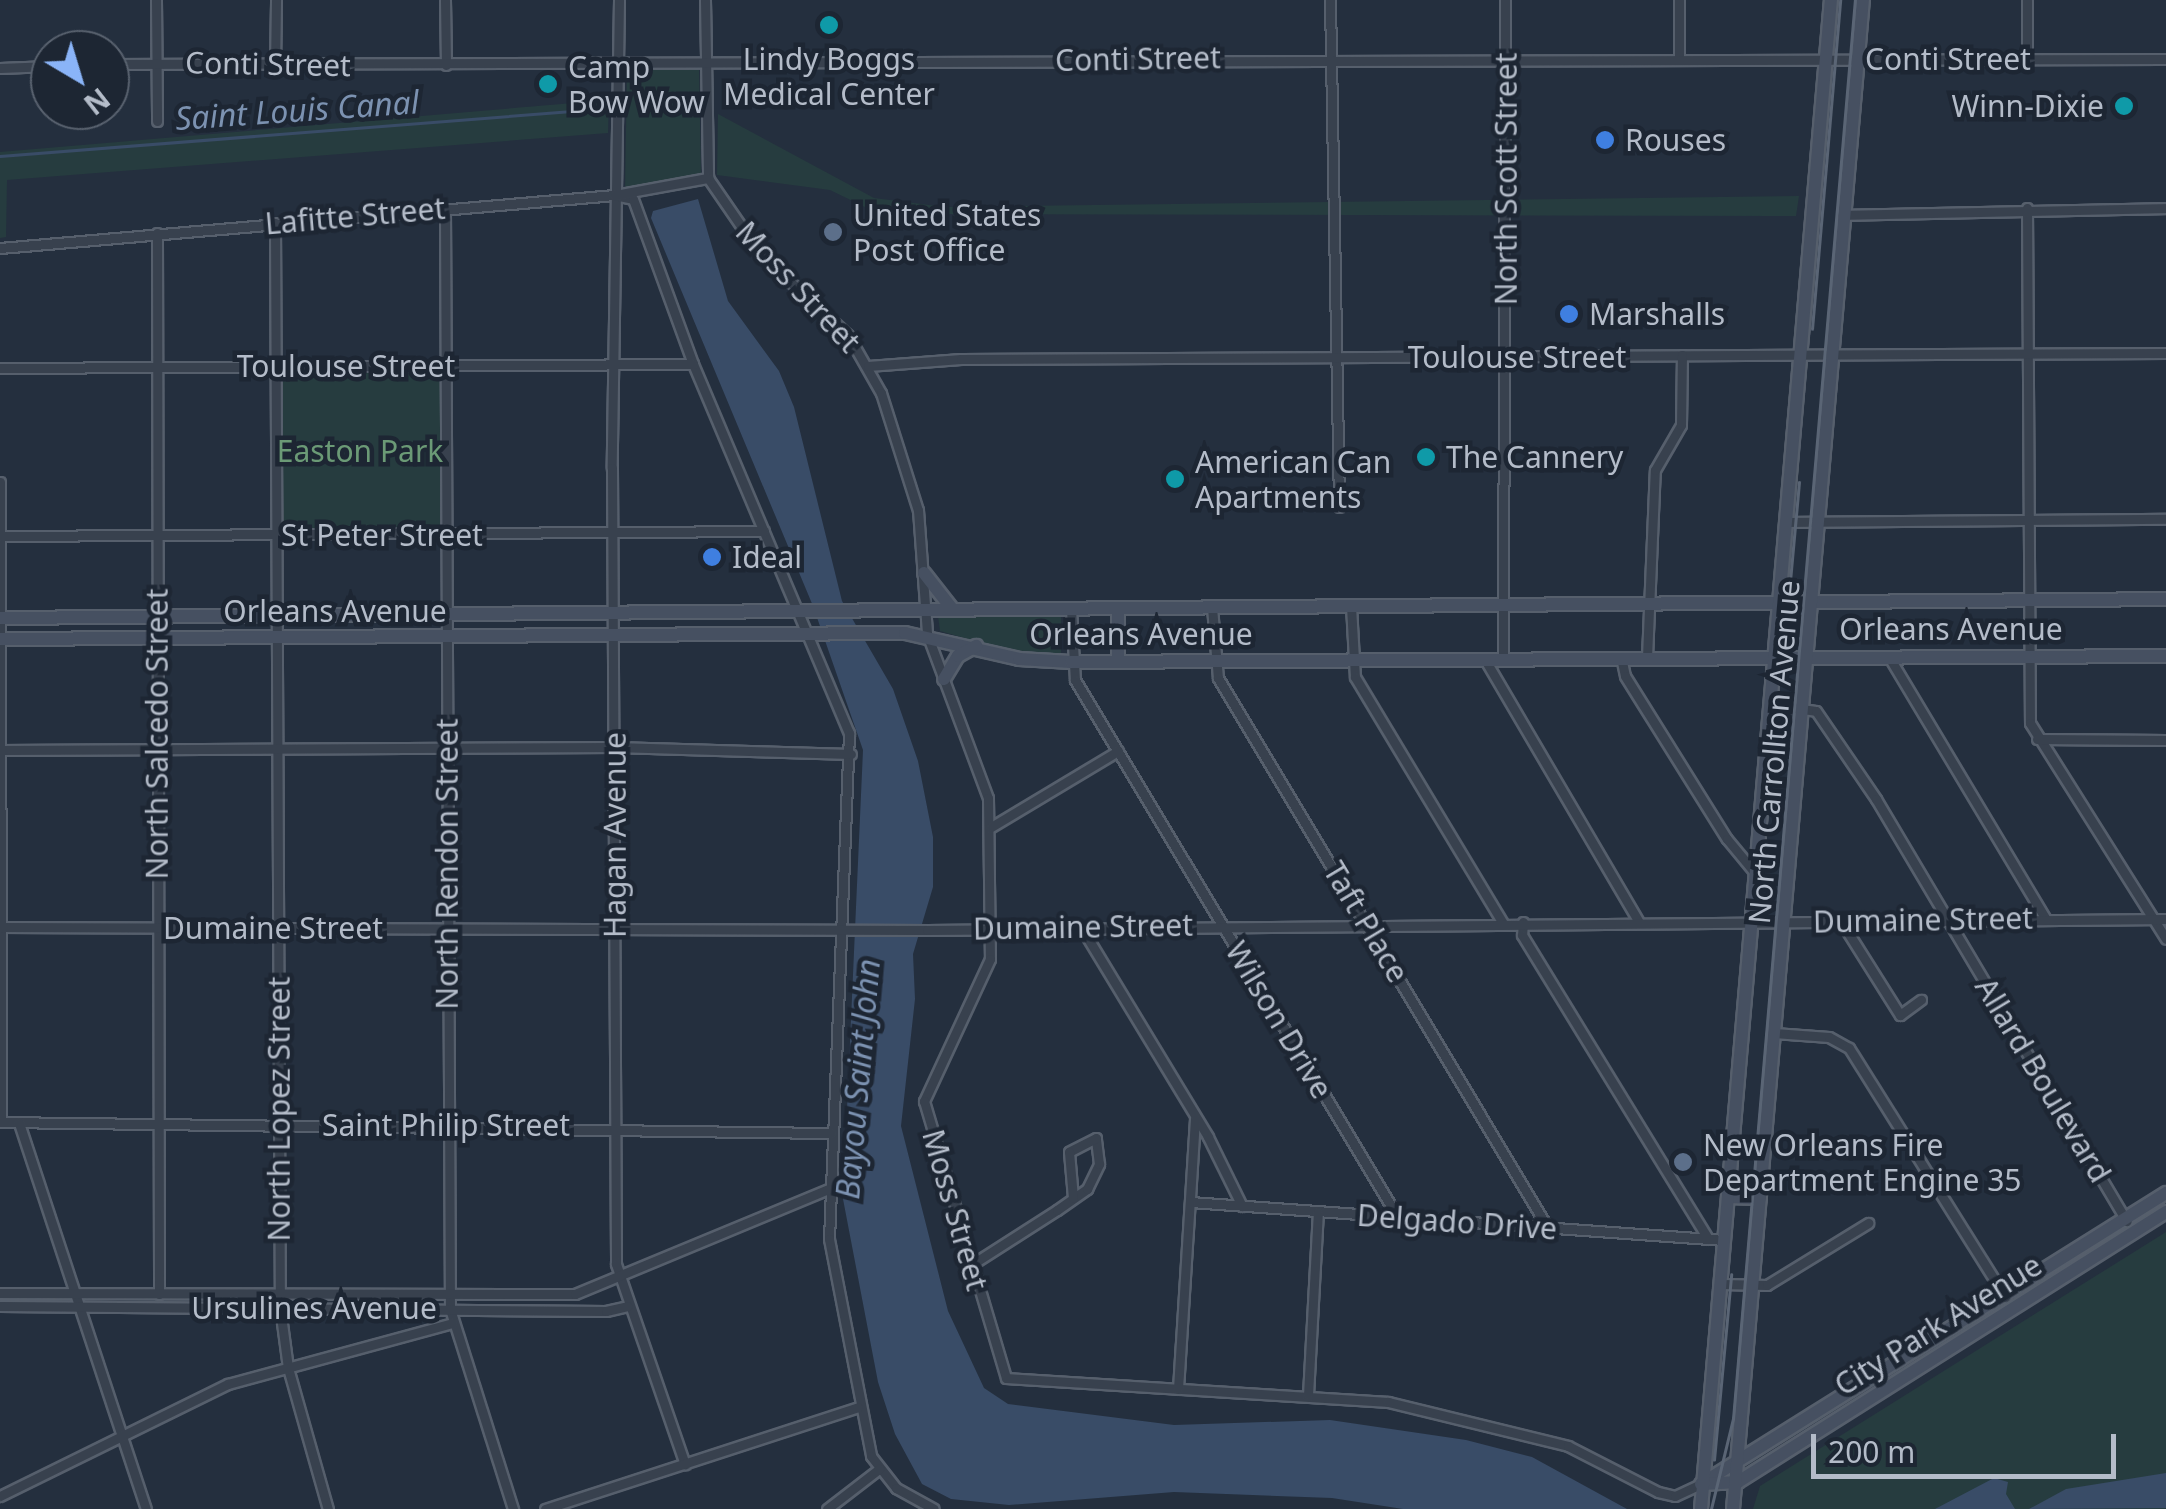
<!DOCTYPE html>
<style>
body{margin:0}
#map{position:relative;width:2166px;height:1509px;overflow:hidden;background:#242f3e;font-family:"Noto Sans",sans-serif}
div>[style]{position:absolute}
.green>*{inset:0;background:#263c3f;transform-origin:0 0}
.water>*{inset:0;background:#394c67}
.stream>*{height:2.5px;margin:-1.25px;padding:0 1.25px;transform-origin:1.25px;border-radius:1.25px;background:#394c67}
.roads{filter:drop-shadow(2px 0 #565f6c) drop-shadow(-2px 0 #565f6c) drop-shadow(0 2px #565f6c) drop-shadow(0 -2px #565f6c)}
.street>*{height:9px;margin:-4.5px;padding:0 4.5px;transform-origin:4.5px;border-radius:4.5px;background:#38414e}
.secondary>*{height:12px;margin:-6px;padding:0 6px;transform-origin:6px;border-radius:6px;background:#465061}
.tram>*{height:2.5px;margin:-1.25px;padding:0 1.25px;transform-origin:1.25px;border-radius:1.25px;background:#5a6575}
.dots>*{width:28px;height:28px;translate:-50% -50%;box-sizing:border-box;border:5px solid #1d2633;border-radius:50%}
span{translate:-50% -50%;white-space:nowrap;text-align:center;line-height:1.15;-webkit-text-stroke:9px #1d2633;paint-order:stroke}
.poi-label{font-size:30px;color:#b4bcc9}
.left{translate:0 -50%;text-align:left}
.right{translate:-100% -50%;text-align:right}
.street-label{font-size:30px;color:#b4bcc9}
.park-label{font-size:30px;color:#6b9a76}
.water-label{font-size:32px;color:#7c92b1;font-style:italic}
.north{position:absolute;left:30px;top:30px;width:100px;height:100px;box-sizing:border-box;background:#1d2633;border:2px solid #59626f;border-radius:50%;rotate:142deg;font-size:28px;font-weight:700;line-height:40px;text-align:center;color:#b4bcc9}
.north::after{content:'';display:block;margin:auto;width:35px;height:45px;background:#8ab4f8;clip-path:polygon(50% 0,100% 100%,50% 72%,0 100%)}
.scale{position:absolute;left:1811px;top:1434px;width:305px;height:45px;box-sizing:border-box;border:5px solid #b4bcc9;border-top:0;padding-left:12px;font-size:30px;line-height:35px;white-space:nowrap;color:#b4bcc9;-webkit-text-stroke:8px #1d2633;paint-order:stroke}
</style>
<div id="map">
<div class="green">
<i style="clip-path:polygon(627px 70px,699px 70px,701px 173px,625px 189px)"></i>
<i style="clip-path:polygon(609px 100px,608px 133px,7px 180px,6px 237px,0 238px,0 152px)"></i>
<i style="clip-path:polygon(718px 114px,874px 198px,945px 207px,1799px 196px,1796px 216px,901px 214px,867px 208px,830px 190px,717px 175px)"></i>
<i style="left:445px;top:366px;width:168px;height:170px;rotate:90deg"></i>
<i style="clip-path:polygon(1061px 615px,1061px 655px,1016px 653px,940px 631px,938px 616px)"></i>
<i style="clip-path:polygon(2166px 1232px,2166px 1509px,1753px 1509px,1760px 1486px)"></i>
</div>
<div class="water">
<i style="clip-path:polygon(698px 199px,728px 301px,779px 371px,794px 407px,842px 601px,893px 689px,918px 761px,933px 837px,933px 887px,913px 954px,915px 999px,901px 1126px,948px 1311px,984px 1388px,1008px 1404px,1174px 1425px,1330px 1420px,1466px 1440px,1532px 1457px,1627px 1509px,1403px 1509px,1332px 1498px,1174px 1492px,1009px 1505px,951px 1499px,922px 1484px,895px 1434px,878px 1382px,843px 1199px,863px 750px,813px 606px,651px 218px,653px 211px)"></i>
<i style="clip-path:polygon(2166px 1473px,2166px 1508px,2029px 1509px,2066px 1489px)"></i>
<i style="clip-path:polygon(1994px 1478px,2008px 1482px,2006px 1494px,2015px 1509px,1935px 1509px)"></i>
</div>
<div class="stream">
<i style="left:0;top:156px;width:599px;rotate:-4.5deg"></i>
</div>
<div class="roads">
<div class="street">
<i style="left:156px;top:0;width:121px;rotate:89.5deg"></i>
<i style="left:445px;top:0;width:65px;rotate:89.1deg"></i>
<i style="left:619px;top:0;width:468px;rotate:90.9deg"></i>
<i style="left:612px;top:468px;width:796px;rotate:89.71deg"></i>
<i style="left:616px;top:1264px;width:212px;rotate:71deg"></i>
<i style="left:705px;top:0;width:178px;rotate:89deg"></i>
<i style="left:708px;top:178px;width:93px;rotate:55.5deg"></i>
<i style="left:761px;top:255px;width:118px;rotate:42.6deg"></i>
<i style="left:848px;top:335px;width:67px;rotate:60.4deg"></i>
<i style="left:881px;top:393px;width:123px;rotate:72.5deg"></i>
<i style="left:918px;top:510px;width:124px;rotate:85.8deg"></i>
<i style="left:927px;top:634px;width:175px;rotate:69.6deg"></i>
<i style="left:988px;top:798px;width:161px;rotate:89.3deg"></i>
<i style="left:990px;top:959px;width:157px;rotate:114.9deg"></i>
<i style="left:924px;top:1101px;width:289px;rotate:73.5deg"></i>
<i style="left:1006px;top:1378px;width:383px;rotate:3.6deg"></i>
<i style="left:1388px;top:1402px;width:185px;rotate:13.7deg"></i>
<i style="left:1568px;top:1446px;width:101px;rotate:27.1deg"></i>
<i style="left:1658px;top:1492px;width:17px;rotate:13deg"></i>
<i style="left:1675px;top:1496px;width:29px;rotate:-25deg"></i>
<i style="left:1330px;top:0;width:507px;rotate:88.98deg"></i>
<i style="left:2027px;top:59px;width:59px;rotate:-90deg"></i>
<i style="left:1679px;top:60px;width:60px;rotate:-90deg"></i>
<i style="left:110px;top:64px;width:2056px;rotate:-0.14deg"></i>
<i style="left:275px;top:66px;width:66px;rotate:-89.1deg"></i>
<i style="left:0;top:68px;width:50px;rotate:-2.3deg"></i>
<i style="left:614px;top:195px;width:19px;rotate:12deg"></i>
<i style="left:633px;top:199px;width:176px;rotate:70deg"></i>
<i style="left:693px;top:364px;width:401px;rotate:67.1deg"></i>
<i style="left:849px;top:733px;width:506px;rotate:92.26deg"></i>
<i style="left:829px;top:1239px;width:221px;rotate:79deg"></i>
<i style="left:871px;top:1456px;width:41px;rotate:52deg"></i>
<i style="left:896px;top:1488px;width:43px;rotate:28.9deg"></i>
<i style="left:2027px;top:208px;width:515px;rotate:89.67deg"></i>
<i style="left:2030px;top:723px;width:255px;rotate:57.8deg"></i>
<i style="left:445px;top:209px;width:1100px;rotate:89.74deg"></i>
<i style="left:450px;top:1309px;width:210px;rotate:72.5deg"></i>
<i style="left:1842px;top:215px;width:324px;rotate:-1.2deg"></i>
<i style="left:275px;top:223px;width:1085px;rotate:89.74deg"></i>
<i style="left:280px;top:1308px;width:61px;rotate:82.4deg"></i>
<i style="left:288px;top:1368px;width:147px;rotate:74.2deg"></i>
<i style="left:157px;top:233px;width:1061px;rotate:89.89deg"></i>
<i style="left:0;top:248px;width:616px;rotate:-4.93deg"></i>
<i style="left:614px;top:195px;width:96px;rotate:-10.3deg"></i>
<i style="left:868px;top:366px;width:93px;rotate:-4.3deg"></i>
<i style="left:961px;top:359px;width:1205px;rotate:-0.29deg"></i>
<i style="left:0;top:368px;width:693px;rotate:-0.33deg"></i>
<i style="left:0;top:482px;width:640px;rotate:89.91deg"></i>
<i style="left:1788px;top:522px;width:378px;rotate:-0.5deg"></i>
<i style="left:0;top:536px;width:764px;rotate:-0.37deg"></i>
<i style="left:1351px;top:606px;width:71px;rotate:86.8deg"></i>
<i style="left:1355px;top:677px;width:287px;rotate:59deg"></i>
<i style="left:1212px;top:607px;width:71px;rotate:85.2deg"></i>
<i style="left:1218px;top:678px;width:641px;rotate:59.04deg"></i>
<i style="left:1071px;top:609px;width:71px;rotate:86.8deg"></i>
<i style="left:1075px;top:680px;width:625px;rotate:59deg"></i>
<i style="left:1621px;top:657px;width:19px;rotate:78deg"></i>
<i style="left:1625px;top:676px;width:192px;rotate:58deg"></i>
<i style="left:1727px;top:839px;width:45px;rotate:50.4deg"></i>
<i style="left:1647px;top:657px;width:187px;rotate:-87.6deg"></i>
<i style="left:1655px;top:470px;width:52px;rotate:-60deg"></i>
<i style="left:1681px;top:425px;width:70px;rotate:-89.2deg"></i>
<i style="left:1889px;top:657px;width:305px;rotate:59.1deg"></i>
<i style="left:1484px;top:658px;width:305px;rotate:59.6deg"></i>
<i style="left:1503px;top:658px;width:658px;rotate:-89.83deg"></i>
<i style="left:1773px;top:705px;width:43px;rotate:7.9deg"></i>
<i style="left:1816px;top:711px;width:107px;rotate:55.7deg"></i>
<i style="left:1876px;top:799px;width:491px;rotate:59.3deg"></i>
<i style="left:2037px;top:739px;width:129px;rotate:0.4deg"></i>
<i style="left:0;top:750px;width:615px;rotate:-0.28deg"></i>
<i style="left:615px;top:747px;width:236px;rotate:1.7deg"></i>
<i style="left:991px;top:827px;width:148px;rotate:-30.9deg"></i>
<i style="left:1523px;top:922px;width:13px;rotate:94deg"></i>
<i style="left:1522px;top:935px;width:356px;rotate:58.5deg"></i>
<i style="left:1842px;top:923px;width:109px;rotate:57.8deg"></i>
<i style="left:1900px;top:1015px;width:26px;rotate:-36deg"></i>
<i style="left:0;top:927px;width:927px;rotate:0.19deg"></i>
<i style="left:927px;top:930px;width:1239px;rotate:-0.51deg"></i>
<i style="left:1081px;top:927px;width:245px;rotate:58.8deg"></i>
<i style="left:1208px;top:1137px;width:77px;rotate:63.8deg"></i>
<i style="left:1774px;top:1033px;width:55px;rotate:4.2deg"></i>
<i style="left:1829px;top:1037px;width:23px;rotate:29deg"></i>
<i style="left:1849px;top:1048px;width:294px;rotate:57.9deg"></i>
<i style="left:0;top:1122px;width:832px;rotate:0.76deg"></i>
<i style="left:19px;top:1123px;width:406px;rotate:71.8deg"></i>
<i style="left:1190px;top:1202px;width:535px;rotate:4.07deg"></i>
<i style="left:971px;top:1265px;width:102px;rotate:-32.6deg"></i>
<i style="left:1057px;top:1210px;width:37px;rotate:-35deg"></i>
<i style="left:1087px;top:1189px;width:28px;rotate:-64deg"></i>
<i style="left:1099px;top:1164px;width:26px;rotate:-97deg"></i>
<i style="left:1096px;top:1138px;width:30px;rotate:153deg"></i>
<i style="left:1069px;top:1152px;width:46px;rotate:85deg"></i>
<i style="left:1721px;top:1284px;width:46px;rotate:1.2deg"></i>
<i style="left:1767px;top:1285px;width:119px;rotate:-31.5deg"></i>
<i style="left:0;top:1293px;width:575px;rotate:0.1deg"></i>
<i style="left:575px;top:1294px;width:274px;rotate:-22.5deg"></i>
<i style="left:0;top:1306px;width:606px;rotate:0.47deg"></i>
<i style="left:606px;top:1311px;width:22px;rotate:-13deg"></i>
<i style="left:1178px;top:1389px;width:271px;rotate:-86.4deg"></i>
<i style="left:1308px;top:1395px;width:183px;rotate:-86.9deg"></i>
<i style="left:0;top:1496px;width:254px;rotate:-26.2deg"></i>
<i style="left:228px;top:1384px;width:233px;rotate:-15.2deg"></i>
<i style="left:545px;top:1509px;width:329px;rotate:-18deg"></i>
<i style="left:827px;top:1509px;width:66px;rotate:-37.6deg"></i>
</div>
<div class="secondary">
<i style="left:924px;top:573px;width:47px;rotate:51.9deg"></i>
<i style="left:1118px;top:608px;width:53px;rotate:90deg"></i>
<i style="left:0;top:618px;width:2166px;rotate:-0.5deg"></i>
<i style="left:0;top:639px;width:905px;rotate:-0.38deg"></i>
<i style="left:905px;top:633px;width:117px;rotate:12.8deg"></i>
<i style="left:1019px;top:659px;width:52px;rotate:3.3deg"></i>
<i style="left:1071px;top:662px;width:1095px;rotate:-0.31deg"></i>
<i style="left:944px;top:679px;width:27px;rotate:-59deg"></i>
<i style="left:958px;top:656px;width:21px;rotate:-29deg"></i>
<i style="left:1728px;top:1197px;width:32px;rotate:2deg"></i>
<i style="left:1701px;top:1484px;width:549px;rotate:-32.04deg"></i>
<i style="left:1702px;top:1484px;width:36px;rotate:-3deg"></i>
<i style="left:1738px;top:1482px;width:506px;rotate:-32.25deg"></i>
<i style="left:1701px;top:1509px;width:1515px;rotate:-85.08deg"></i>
<i style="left:1733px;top:1509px;width:1515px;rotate:-85.08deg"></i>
</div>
</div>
<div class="tram">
<i style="left:1812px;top:329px;width:330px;rotate:-85.1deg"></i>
<i style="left:1788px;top:603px;width:121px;rotate:-84.8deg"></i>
<i style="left:1714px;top:1460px;width:186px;rotate:-84.7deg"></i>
<i style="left:1711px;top:1509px;width:93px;rotate:-76.3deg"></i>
<i style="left:1733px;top:1419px;width:1424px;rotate:-85.09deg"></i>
</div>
<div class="dots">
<i style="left:829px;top:25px;background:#0f9aa8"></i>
<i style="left:548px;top:84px;background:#0f9aa8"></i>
<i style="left:2124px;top:106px;background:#0f9aa8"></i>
<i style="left:1605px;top:140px;background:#3f7fe0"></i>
<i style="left:833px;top:232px;background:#5c6f8a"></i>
<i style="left:1569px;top:314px;background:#3f7fe0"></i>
<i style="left:1426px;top:457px;background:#0f9aa8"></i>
<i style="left:1175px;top:479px;background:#0f9aa8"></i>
<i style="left:712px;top:557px;background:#3f7fe0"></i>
<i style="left:1683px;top:1162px;background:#5c6f8a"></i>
</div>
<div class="poi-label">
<span style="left:829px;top:76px">Lindy Boggs<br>Medical Center</span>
<span class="left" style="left:568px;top:84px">Camp<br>Bow Wow</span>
<span class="right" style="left:2104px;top:106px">Winn-Dixie</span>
<span class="left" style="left:1625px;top:140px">Rouses</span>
<span class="left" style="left:853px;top:232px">United States<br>Post Office</span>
<span class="left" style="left:1589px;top:314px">Marshalls</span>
<span class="left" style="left:1446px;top:457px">The Cannery</span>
<span class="left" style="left:1195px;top:479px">American Can<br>Apartments</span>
<span class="left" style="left:732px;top:557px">Ideal</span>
<span class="left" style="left:1703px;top:1162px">New Orleans Fire<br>Department Engine 35</span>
</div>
<div class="street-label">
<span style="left:1138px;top:59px;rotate:-1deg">Conti Street</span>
<span style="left:1948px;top:59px">Conti Street</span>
<span style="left:268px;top:64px;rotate:1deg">Conti Street</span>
<span style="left:1506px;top:179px;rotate:-90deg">North Scott Street</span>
<span style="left:355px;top:216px;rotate:-5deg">Lafitte Street</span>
<span style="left:798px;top:287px;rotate:47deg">Moss Street</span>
<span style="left:1517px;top:357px">Toulouse Street</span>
<span style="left:346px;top:366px">Toulouse Street</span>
<span style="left:382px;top:535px">St Peter Street</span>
<span style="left:335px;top:611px">Orleans Avenue</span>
<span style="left:1951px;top:629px">Orleans Avenue</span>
<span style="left:1141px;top:634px">Orleans Avenue</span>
<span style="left:157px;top:734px;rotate:-90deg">North Salcedo Street</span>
<span style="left:1774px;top:752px;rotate:-85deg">North Carrollton Avenue</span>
<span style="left:615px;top:835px;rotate:-90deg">Hagan Avenue</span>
<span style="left:447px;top:864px;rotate:-90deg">North Rendon Street</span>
<span style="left:1923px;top:920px;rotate:-1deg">Dumaine Street</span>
<span style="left:1366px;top:922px;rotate:59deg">Taft Place</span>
<span style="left:1083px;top:927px;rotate:-1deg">Dumaine Street</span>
<span style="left:273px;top:928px">Dumaine Street</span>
<span style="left:1279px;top:1020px;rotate:59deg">Wilson Drive</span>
<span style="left:2043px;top:1080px;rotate:59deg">Allard Boulevard</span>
<span style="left:279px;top:1109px;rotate:-90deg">North Lopez Street</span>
<span style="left:446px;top:1125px">Saint Philip Street</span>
<span style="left:955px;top:1210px;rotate:74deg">Moss Street</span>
<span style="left:1457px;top:1222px;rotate:4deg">Delgado Drive</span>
<span style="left:314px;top:1308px">Ursulines Avenue</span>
<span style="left:1938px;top:1325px;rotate:-32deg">City Park Avenue</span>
</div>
<div class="park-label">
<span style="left:360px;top:451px">Easton Park</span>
</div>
<div class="water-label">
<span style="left:297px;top:110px;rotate:-4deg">Saint Louis Canal</span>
<span style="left:858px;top:1079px;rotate:-85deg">Bayou Saint John</span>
</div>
<div class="north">N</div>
<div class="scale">200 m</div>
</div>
